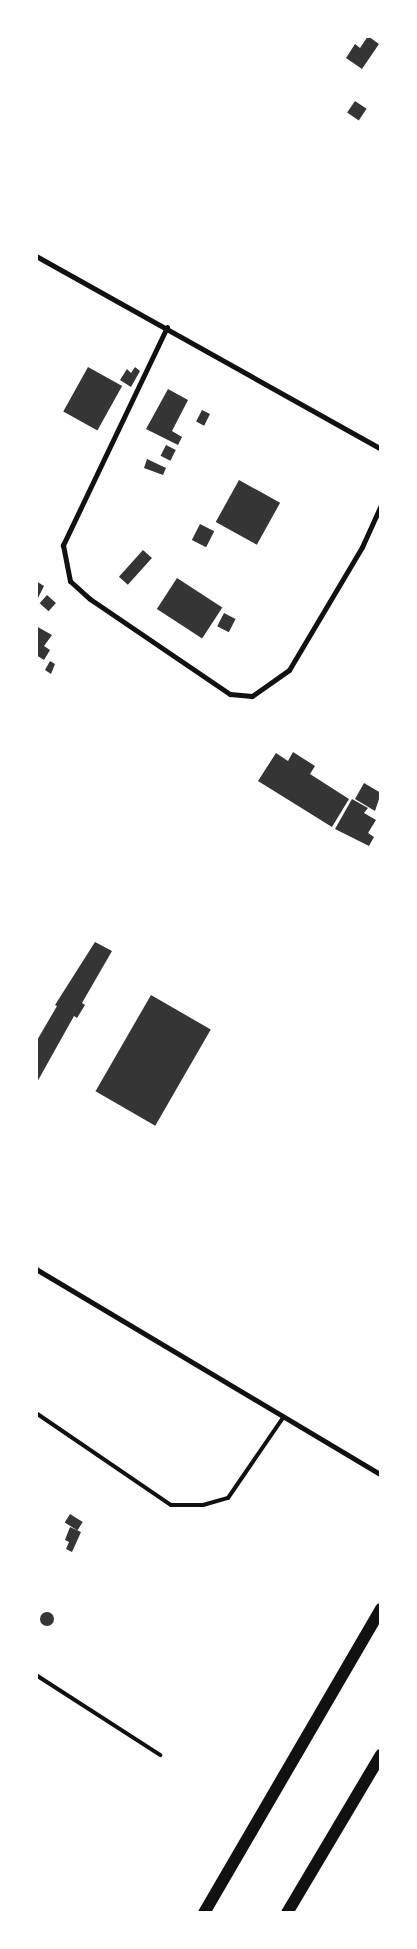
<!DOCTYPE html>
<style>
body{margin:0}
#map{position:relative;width:417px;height:1949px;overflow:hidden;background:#fff;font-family:Helvetica,sans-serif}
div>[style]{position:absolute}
.building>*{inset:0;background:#353535;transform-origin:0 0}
.round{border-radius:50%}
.service>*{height:4px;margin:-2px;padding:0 2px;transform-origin:2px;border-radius:2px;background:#111}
.minor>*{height:5px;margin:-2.5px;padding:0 2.5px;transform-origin:2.5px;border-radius:2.5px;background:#111}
.primary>*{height:12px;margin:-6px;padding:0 6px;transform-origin:6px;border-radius:6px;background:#111}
span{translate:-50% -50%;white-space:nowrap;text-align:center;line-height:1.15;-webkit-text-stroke:5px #fff;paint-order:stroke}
.frame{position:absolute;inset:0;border:38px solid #fff;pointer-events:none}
</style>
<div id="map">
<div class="building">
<i style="clip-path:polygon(368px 36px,379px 44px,362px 69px,346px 58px,355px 44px,360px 48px)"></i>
<i style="left:355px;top:101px;width:14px;height:14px;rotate:34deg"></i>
<i style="left:88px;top:367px;width:39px;height:51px;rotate:29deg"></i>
<i style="clip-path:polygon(135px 367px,140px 371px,131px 387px,120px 380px,127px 369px,131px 373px)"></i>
<i style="clip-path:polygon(168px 389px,188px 400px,172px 431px,182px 437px,178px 445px,146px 429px)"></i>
<i style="left:202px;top:410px;width:9px;height:13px;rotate:27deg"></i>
<i style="left:166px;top:445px;width:11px;height:12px;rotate:27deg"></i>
<i style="clip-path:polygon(147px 459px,166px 468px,163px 475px,144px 468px)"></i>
<i style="left:239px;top:480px;width:47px;height:48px;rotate:29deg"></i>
<i style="left:200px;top:524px;width:16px;height:18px;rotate:27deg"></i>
<i style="left:143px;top:550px;width:12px;height:36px;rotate:42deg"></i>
<i style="left:177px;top:578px;width:54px;height:37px;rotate:33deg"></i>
<i style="clip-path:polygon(36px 581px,44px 586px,36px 602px)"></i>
<i style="left:47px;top:595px;width:12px;height:11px;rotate:42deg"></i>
<i style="left:224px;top:613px;width:13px;height:15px;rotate:27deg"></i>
<i style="clip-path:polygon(36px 626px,52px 635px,44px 646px,50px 650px,44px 660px,36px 655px)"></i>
<i style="clip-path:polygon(50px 661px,55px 664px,51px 674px,45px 670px)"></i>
<i style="clip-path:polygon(293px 752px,315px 766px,310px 774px,349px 799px,332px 827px,258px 781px,276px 753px,288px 761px)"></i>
<i style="clip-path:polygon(364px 783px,381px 793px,375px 811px,355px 799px)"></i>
<i style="clip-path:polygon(352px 799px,368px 808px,364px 813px,376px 820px,368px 833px,374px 837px,369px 846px,335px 829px)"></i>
<i style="clip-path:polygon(95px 942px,112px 951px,82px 1003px,85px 1005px,77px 1018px,74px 1016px,36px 1084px,36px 1042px,57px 1006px,55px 1005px)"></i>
<i style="left:151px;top:995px;width:69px;height:111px;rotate:30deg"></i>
<i style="left:70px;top:1514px;width:15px;height:10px;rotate:32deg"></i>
<i style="clip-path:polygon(70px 1527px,81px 1532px,72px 1552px,66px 1549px,69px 1542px,65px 1540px)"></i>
<i class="round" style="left:40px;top:1612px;width:14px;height:14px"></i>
</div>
<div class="service">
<i style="left:36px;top:1413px;width:163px;rotate:34.3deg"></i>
<i style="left:171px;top:1505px;width:32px"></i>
<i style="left:203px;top:1505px;width:26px;rotate:-16deg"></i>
<i style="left:228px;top:1498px;width:96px;rotate:-55.6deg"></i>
<i style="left:36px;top:1675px;width:148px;rotate:32.8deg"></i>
</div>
<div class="minor">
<i style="left:36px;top:256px;width:395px;rotate:29.2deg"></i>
<i style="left:167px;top:327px;width:242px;rotate:115.5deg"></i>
<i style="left:63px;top:545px;width:37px;rotate:79deg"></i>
<i style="left:70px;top:581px;width:27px;rotate:42deg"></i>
<i style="left:90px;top:599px;width:169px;rotate:34.2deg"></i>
<i style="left:230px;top:694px;width:22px;rotate:5deg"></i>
<i style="left:252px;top:696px;width:45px;rotate:-35.1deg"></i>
<i style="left:289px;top:670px;width:143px;rotate:-59.3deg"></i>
<i style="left:362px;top:547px;width:46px;rotate:-65.7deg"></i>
<i style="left:36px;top:1269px;width:402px;rotate:30.8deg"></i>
</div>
<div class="primary">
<i style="left:204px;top:1913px;width:352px;rotate:-59.8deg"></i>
<i style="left:287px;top:1913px;width:184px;rotate:-59.3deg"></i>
</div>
<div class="frame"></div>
</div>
